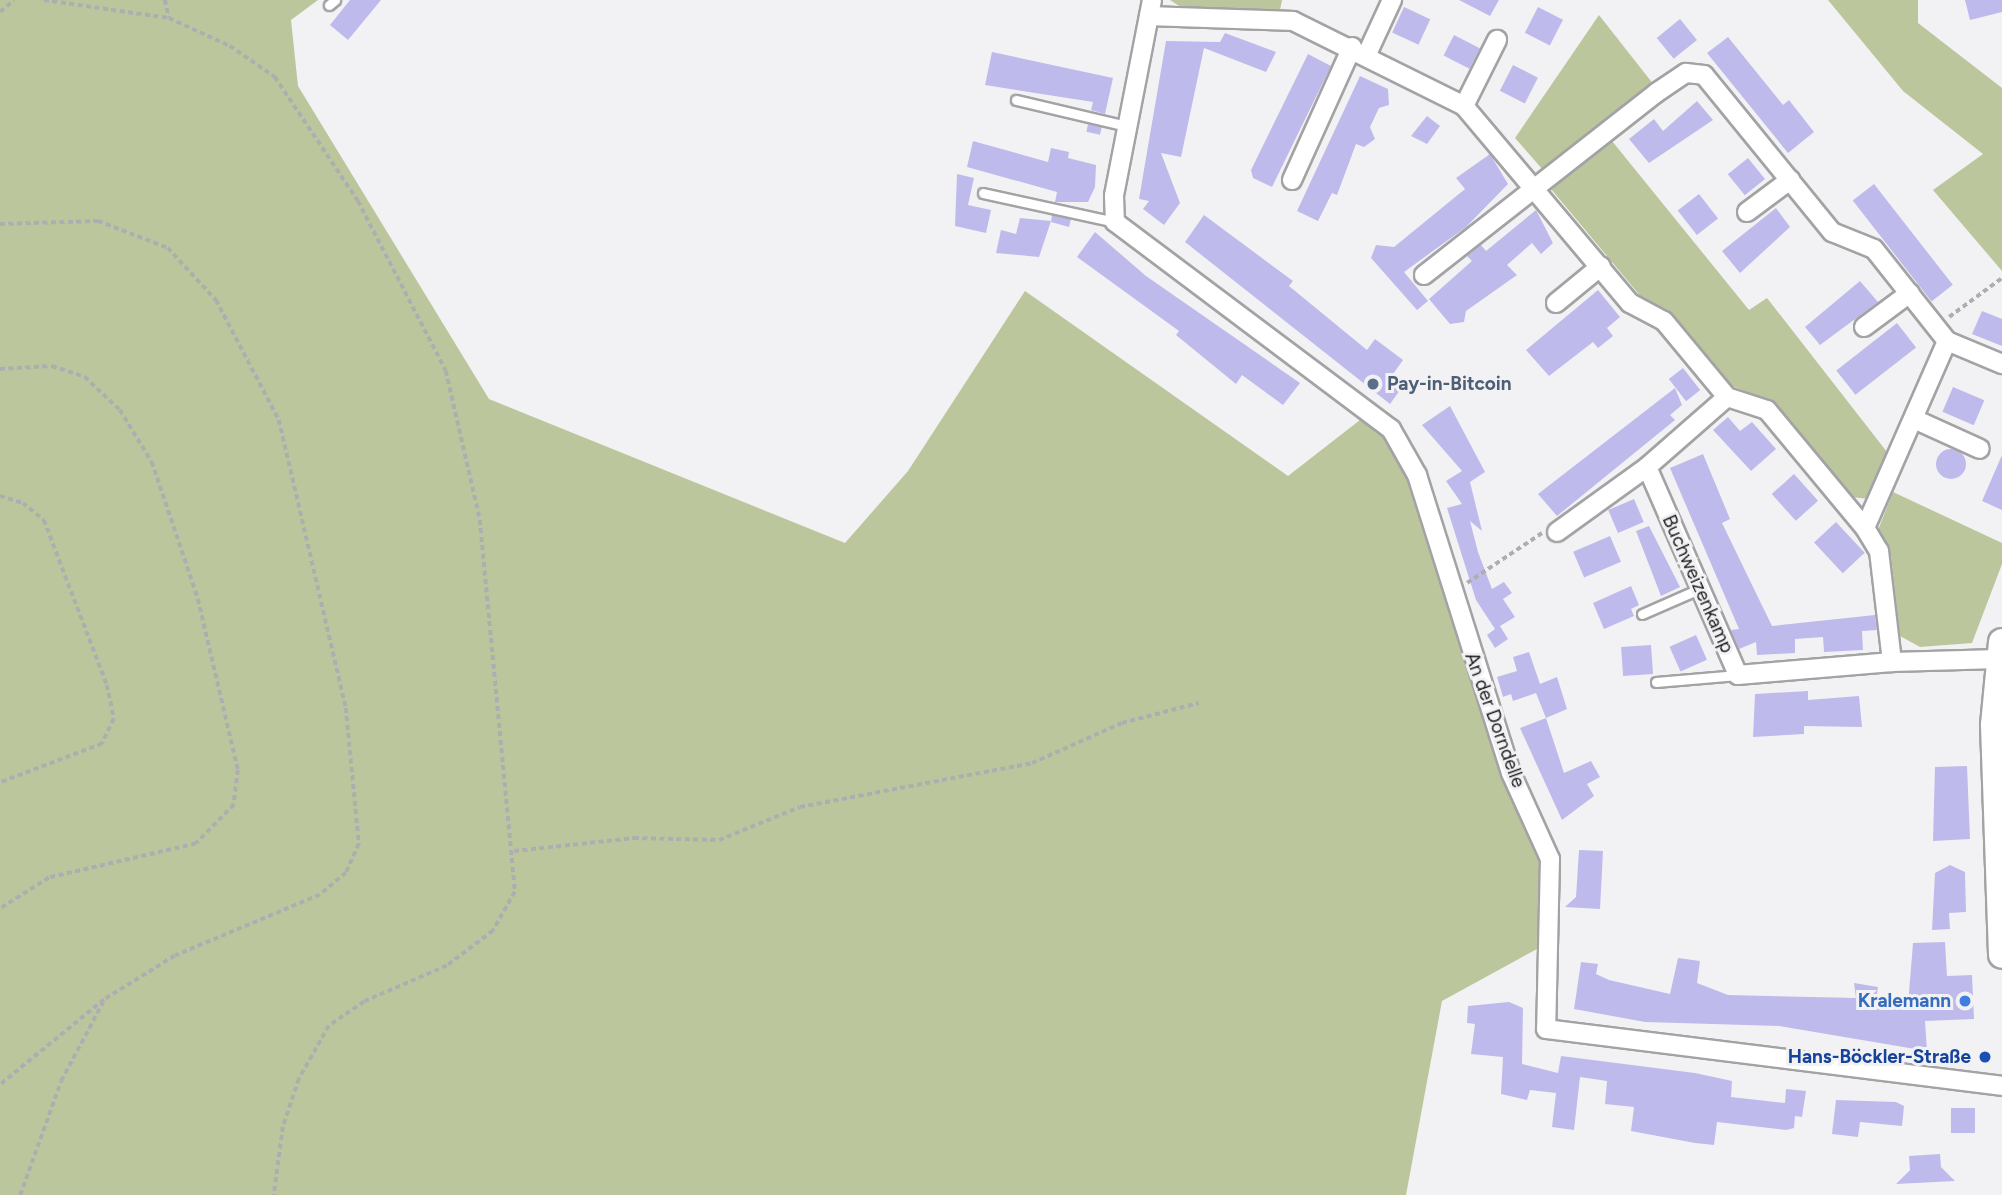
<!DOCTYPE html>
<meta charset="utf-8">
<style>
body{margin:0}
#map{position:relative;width:2002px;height:1195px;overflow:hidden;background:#f2f2f4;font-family:Figtree,sans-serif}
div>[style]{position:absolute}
.green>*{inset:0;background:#bcc69c}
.building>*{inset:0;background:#bebbec;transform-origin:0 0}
.round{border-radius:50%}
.path>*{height:3.5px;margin-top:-1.75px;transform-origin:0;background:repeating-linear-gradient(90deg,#aeaeb0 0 5px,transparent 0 8.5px)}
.roads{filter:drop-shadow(2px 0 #a3a3a5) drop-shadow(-2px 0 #a3a3a5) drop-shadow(0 2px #a3a3a5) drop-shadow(0 -2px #a3a3a5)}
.lane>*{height:9px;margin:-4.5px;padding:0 4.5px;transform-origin:4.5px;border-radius:4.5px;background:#fff}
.street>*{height:18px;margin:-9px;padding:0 9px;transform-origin:9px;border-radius:9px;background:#fff}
.secondary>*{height:26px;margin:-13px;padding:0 13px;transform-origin:13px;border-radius:13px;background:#fff}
.dots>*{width:19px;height:19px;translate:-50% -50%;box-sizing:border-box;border:4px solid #f2f2f4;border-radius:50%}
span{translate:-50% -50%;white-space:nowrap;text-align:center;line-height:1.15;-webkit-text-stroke:6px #f2f2f4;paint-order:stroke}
.service-label{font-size:19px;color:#4e5e75;font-weight:700}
.left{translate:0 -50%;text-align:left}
.street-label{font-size:19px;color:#1e1e1f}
.shop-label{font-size:19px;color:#366cbe;font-weight:700}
.right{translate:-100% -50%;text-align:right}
.transit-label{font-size:19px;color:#164399;font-weight:700}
</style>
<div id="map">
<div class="green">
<i style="clip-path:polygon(0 0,318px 0,291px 20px,298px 86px,489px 399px,845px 543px,908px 471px,1025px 291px,1288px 476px,1369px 413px,1417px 475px,1500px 762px,1542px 866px,1537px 949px,1442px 1001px,1406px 1195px,0 1195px)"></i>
<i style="clip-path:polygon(1170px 0,1282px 0,1280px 10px,1182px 8px)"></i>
<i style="clip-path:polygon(1828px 0,1918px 0,1918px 23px,2002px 88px,2002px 271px,1933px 190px,1983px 154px,1903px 91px)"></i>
<i style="clip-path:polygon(1599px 15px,1654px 85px,1543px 170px,1515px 138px)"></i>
<i style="clip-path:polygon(1612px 141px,1749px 310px,1767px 298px,1887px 452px,1870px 499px,1850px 497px,1769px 401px,1730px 385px,1676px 319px,1642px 298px,1551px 189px)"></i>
<i style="clip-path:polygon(1893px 492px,2002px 543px,2002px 564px,1972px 643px,1920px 647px,1900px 636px,1891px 556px,1878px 530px)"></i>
</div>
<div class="building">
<i style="clip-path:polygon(350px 0,381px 0,348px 40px,330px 25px)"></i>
<i style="clip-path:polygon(1459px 0,1499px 0,1490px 16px)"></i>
<i style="clip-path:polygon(1965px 0,2002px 0,2002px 12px,1970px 20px)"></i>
<i style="left:1404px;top:7px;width:29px;height:28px;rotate:25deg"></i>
<i style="left:1538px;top:7px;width:28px;height:29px;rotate:27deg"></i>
<i style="left:1680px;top:19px;width:27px;height:30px;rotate:51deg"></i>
<i style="clip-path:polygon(1225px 33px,1276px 52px,1266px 72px,1204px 48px,1181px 157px,1161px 153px,1180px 203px,1164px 225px,1143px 209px,1149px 201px,1139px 199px,1166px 41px,1220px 42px)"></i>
<i style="left:1454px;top:35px;width:29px;height:23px;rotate:27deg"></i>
<i style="clip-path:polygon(1728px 37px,1783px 105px,1789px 100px,1814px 132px,1788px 153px,1707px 53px)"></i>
<i style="clip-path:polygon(992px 52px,1113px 78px,1105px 114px,1091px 110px,1093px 102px,985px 85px)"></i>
<i style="clip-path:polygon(1308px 54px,1331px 66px,1272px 187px,1253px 178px,1251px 170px)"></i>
<i style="left:1513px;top:65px;width:28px;height:29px;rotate:27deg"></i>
<i style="clip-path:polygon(1360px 76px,1388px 89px,1389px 105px,1379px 108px,1370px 127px,1375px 139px,1364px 147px,1356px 144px,1337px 195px,1332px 193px,1318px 221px,1297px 211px)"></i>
<i style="clip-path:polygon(1697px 101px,1713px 120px,1649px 163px,1629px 139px,1654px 119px,1663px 131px)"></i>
<i style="clip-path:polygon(1427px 116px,1440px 126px,1427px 144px,1411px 136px)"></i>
<i style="left:1088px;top:124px;width:14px;height:8px;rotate:12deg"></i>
<i style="clip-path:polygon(973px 141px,1048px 162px,1051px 148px,1069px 152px,1068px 158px,1096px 165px,1095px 187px,1088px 202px,1055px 202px,1057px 192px,967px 167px)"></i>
<i style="clip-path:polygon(1490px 154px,1508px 184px,1466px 227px,1404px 272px,1428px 301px,1417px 310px,1371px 258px,1376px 245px,1394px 247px,1465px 189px,1456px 178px)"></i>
<i style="left:1748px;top:158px;width:27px;height:26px;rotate:51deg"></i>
<i style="clip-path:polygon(957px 174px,974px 178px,968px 205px,991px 210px,986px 233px,955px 226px)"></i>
<i style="left:1874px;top:184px;width:128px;height:27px;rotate:52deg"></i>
<i style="left:1699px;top:194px;width:31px;height:27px;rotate:52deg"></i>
<i style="clip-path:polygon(1776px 208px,1790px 227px,1740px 273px,1722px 251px)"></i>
<i style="clip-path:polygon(1536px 210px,1553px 243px,1541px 254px,1532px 243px,1507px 265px,1517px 275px,1466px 311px,1464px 322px,1450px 324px,1429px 299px,1472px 261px,1467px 256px,1481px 245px,1486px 251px)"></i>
<i style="clip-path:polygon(1052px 215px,1071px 219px,1069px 227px,1051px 222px)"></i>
<i style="clip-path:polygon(1204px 215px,1293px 281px,1289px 286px,1367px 350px,1375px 339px,1403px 360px,1388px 381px,1400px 390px,1390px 404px,1185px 242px)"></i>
<i style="clip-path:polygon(1020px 218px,1051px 221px,1039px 257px,996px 253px,1001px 230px,1016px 234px)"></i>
<i style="clip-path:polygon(1095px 232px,1146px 276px,1300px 383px,1283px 405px,1242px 375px,1236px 384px,1176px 335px,1179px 331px,1077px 257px)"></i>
<i style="clip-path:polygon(1860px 281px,1878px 302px,1820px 345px,1805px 327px)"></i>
<i style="clip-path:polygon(1598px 290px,1620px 317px,1607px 328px,1613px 336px,1598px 348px,1593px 342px,1549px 376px,1526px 350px)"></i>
<i style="clip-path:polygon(1982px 311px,2002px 319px,2002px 346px,1972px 334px)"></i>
<i style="left:1897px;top:323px;width:31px;height:77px;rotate:52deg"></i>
<i style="left:1683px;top:368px;width:28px;height:18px;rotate:52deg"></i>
<i style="left:1953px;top:387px;width:34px;height:27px;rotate:23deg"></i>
<i style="clip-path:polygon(1675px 388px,1682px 405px,1670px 415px,1675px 420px,1557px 516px,1538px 494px)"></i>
<i style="clip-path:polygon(1450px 406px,1485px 472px,1470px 482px,1482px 531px,1470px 521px,1478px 552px,1492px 589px,1504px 582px,1512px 593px,1503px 599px,1515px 617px,1500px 626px,1508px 639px,1495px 648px,1487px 635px,1495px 629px,1476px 600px,1447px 508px,1462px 504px,1446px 481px,1462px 471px,1422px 425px)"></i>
<i style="clip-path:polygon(1728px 417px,1740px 431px,1752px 422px,1776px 449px,1751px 471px,1713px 430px)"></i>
<i class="round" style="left:1936px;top:449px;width:30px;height:30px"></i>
<i style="clip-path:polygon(1703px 454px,1730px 519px,1722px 523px,1772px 626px,1875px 615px,1877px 630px,1862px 631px,1863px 650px,1824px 652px,1823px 637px,1795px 639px,1795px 653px,1757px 655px,1756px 642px,1739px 649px,1731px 630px,1739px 629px,1670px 468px)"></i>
<i style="clip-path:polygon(2002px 455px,2002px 510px,1982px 501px)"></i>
<i style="left:1794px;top:474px;width:36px;height:30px;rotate:48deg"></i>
<i style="left:1634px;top:499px;width:25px;height:28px;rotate:67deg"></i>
<i style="left:1836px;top:522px;width:42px;height:30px;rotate:47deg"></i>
<i style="clip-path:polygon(1649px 526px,1680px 587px,1661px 596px,1636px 531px)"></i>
<i style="left:1610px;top:536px;width:28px;height:40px;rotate:67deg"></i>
<i style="clip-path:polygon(1631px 586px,1639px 605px,1631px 609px,1634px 616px,1604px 629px,1593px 603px)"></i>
<i style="left:1696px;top:635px;width:27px;height:29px;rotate:66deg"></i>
<i style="left:1651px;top:645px;width:29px;height:30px;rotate:86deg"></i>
<i style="clip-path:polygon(1529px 652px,1540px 684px,1557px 677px,1567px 709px,1546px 718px,1536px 693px,1513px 701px,1511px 694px,1503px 697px,1497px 677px,1517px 671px,1513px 657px)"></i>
<i style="clip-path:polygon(1808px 691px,1808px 700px,1859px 696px,1862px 727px,1804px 726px,1804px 734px,1753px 737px,1755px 694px)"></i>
<i style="clip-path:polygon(1546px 718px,1564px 773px,1591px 761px,1600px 777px,1587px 784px,1594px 796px,1562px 820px,1520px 728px)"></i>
<i style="clip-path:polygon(1967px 766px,1970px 839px,1933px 841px,1935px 767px)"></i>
<i style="clip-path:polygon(1579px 850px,1603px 851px,1600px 909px,1565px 907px,1576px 897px)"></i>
<i style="clip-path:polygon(1950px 865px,1965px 872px,1966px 912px,1949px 913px,1950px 929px,1932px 930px,1935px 873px)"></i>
<i style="clip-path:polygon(1945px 942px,1947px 976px,1972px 975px,1974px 1019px,1925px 1021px,1927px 1051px,1779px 1026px,1645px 1022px,1574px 1009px,1581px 962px,1598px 964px,1596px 974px,1609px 980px,1670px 994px,1678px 958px,1700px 961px,1697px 983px,1728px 995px,1856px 998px,1854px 983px,1878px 987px,1876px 1001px,1908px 1005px,1913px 943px)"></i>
<i style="clip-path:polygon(1509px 1002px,1523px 1008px,1522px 1064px,1558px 1073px,1561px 1056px,1695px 1073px,1732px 1081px,1731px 1097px,1785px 1103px,1786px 1089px,1806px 1091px,1802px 1117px,1795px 1116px,1794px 1128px,1786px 1130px,1717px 1122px,1714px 1145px,1695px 1143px,1631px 1131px,1634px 1107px,1605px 1104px,1607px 1081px,1580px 1077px,1574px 1130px,1552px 1127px,1556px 1093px,1530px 1090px,1527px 1100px,1501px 1094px,1503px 1057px,1471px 1054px,1475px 1024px,1467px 1023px,1468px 1006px)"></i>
<i style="clip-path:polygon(1836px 1100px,1896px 1102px,1904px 1106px,1902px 1126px,1860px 1122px,1858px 1137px,1832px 1134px)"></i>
<i style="left:1951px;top:1108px;width:24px;height:25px"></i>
<i style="clip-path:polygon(1940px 1154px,1941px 1167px,1955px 1181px,1896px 1184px,1910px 1170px,1909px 1156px)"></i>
</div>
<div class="path">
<i style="left:44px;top:0;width:126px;rotate:8.2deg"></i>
<i style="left:169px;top:18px;width:67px;rotate:24.7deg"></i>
<i style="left:230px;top:46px;width:55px;rotate:34.6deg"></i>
<i style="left:275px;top:77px;width:149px;rotate:56.2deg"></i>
<i style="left:358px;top:201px;width:191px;rotate:62.6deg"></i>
<i style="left:446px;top:371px;width:153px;rotate:77.1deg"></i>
<i style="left:480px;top:520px;width:374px;rotate:84.6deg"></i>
<i style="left:515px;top:892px;width:45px;rotate:119.4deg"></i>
<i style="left:493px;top:931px;width:58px;rotate:142.7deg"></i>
<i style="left:447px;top:966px;width:90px;rotate:156.6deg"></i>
<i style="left:364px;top:1002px;width:42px;rotate:145.6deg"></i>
<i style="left:329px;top:1026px;width:61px;rotate:119.5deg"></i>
<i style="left:299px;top:1079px;width:51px;rotate:108.4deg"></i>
<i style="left:283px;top:1127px;width:69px;rotate:97.5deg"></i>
<i style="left:165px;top:0;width:18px;rotate:77deg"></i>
<i style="left:0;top:12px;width:18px;rotate:-41deg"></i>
<i style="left:0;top:224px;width:98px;rotate:-1.8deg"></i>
<i style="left:98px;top:221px;width:75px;rotate:21.1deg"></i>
<i style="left:168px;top:248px;width:71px;rotate:47.3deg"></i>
<i style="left:216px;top:300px;width:136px;rotate:62.3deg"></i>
<i style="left:279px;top:420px;width:296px;rotate:76.9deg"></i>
<i style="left:346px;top:708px;width:137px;rotate:84.5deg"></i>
<i style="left:359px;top:844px;width:32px;rotate:114deg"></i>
<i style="left:346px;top:873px;width:34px;rotate:140deg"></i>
<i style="left:320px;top:895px;width:157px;rotate:157.2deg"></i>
<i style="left:175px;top:956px;width:84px;rotate:148.2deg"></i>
<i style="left:104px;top:1000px;width:134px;rotate:140.7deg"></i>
<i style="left:1949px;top:317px;width:66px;rotate:-36.3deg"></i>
<i style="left:0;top:369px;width:52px;rotate:-3.3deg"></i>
<i style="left:52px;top:366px;width:35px;rotate:18deg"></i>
<i style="left:85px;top:377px;width:48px;rotate:43.3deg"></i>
<i style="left:120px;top:410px;width:61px;rotate:58.4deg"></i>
<i style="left:152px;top:462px;width:145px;rotate:71.4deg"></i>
<i style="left:198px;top:599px;width:176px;rotate:76.8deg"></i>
<i style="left:238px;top:770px;width:35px;rotate:97deg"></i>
<i style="left:234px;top:805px;width:54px;rotate:134.3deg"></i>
<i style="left:196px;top:844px;width:151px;rotate:167deg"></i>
<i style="left:49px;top:878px;width:58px;rotate:147.7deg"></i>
<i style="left:0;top:496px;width:24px;rotate:17deg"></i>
<i style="left:23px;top:503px;width:27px;rotate:39deg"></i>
<i style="left:44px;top:520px;width:177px;rotate:69.1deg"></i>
<i style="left:107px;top:685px;width:35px;rotate:78deg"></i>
<i style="left:114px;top:719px;width:28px;rotate:116deg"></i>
<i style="left:102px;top:744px;width:109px;rotate:159.1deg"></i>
<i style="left:1467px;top:583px;width:90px;rotate:-33.7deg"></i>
<i style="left:514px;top:851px;width:121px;rotate:-6.2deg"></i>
<i style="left:634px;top:838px;width:85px;rotate:1.3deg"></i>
<i style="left:719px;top:840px;width:87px;rotate:-22.2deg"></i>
<i style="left:800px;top:807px;width:236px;rotate:-10.7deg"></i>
<i style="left:1032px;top:763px;width:98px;rotate:-24deg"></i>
<i style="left:1122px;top:723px;width:79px;rotate:-14.7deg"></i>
<i style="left:20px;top:1195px;width:121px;rotate:-70.2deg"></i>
<i style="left:61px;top:1081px;width:89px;rotate:-62deg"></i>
</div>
<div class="roads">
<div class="lane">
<i style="left:329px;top:5px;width:8px;rotate:-40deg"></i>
<i style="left:1016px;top:100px;width:114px;rotate:13.2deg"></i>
<i style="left:983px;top:193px;width:135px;rotate:12.4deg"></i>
<i style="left:1642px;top:614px;width:62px;rotate:-23.7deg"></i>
<i style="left:1656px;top:682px;width:82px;rotate:-4.9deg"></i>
</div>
<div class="street">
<i style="left:1152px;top:0;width:200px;rotate:101deg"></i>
<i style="left:1114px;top:196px;width:26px;rotate:88deg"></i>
<i style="left:1115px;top:222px;width:345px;rotate:36.9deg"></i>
<i style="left:1391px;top:429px;width:53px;rotate:60.5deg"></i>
<i style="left:1417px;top:475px;width:312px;rotate:72.5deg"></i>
<i style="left:1511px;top:773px;width:94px;rotate:65.6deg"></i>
<i style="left:1550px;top:859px;width:170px;rotate:91.3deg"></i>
<i style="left:1546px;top:1029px;width:460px;rotate:7.1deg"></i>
<i style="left:1149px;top:16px;width:144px;rotate:2deg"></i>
<i style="left:1293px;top:21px;width:191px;rotate:26.4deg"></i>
<i style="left:1464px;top:106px;width:258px;rotate:49.9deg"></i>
<i style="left:1630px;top:303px;width:38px;rotate:28deg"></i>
<i style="left:1664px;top:321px;width:99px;rotate:50.3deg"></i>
<i style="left:1727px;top:397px;width:42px;rotate:18deg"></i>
<i style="left:1767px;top:410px;width:153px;rotate:50.3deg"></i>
<i style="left:1865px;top:528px;width:27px;rotate:59deg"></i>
<i style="left:1879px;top:551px;width:112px;rotate:83.3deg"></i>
<i style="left:1892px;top:662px;width:155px;rotate:175.2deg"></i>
<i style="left:1738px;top:675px;width:227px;rotate:-113.6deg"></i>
<i style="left:1647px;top:467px;width:106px;rotate:-41.2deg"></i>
<i style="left:1367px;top:54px;width:60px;rotate:-65.2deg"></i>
<i style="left:1464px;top:106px;width:74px;rotate:-63.4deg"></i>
<i style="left:1292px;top:180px;width:146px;rotate:-65.7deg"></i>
<i style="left:1747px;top:212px;width:54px;rotate:-36.7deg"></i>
<i style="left:1424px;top:275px;width:295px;rotate:-38.1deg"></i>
<i style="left:1656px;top:93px;width:36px;rotate:-34deg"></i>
<i style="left:1686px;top:73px;width:18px;rotate:6deg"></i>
<i style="left:1704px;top:75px;width:203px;rotate:50.8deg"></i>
<i style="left:1832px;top:232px;width:45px;rotate:22deg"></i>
<i style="left:1874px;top:249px;width:117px;rotate:51.6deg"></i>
<i style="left:1947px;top:341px;width:204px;rotate:113.7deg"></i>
<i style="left:1556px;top:303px;width:58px;rotate:-39.4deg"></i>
<i style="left:1864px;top:327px;width:57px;rotate:-36.5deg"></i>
<i style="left:1947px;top:341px;width:60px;rotate:22.7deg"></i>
<i style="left:1914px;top:419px;width:72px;rotate:24.4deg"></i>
<i style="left:1557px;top:532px;width:111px;rotate:-35.8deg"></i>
<i style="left:1892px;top:662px;width:107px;rotate:-1.6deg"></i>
</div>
<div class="secondary">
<i style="left:2002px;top:642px;width:83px;rotate:95.5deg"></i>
<i style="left:1994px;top:725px;width:230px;rotate:88deg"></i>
</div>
</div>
<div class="dots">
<i style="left:1373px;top:384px;background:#5c6f8a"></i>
<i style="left:1965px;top:1001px;background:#3f7fe0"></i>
<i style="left:1985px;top:1057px;background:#1a4fb4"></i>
</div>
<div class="service-label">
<span class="left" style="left:1387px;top:384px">Pay-in-Bitcoin</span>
</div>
<div class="street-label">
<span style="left:1698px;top:584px;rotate:66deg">Buchweizenkamp</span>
<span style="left:1495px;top:720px;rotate:70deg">An der Dorndelle</span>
</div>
<div class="shop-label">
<span class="right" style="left:1951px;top:1001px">Kralemann</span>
</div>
<div class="transit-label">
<span class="right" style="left:1971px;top:1057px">Hans-Böckler-Straße</span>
</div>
</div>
